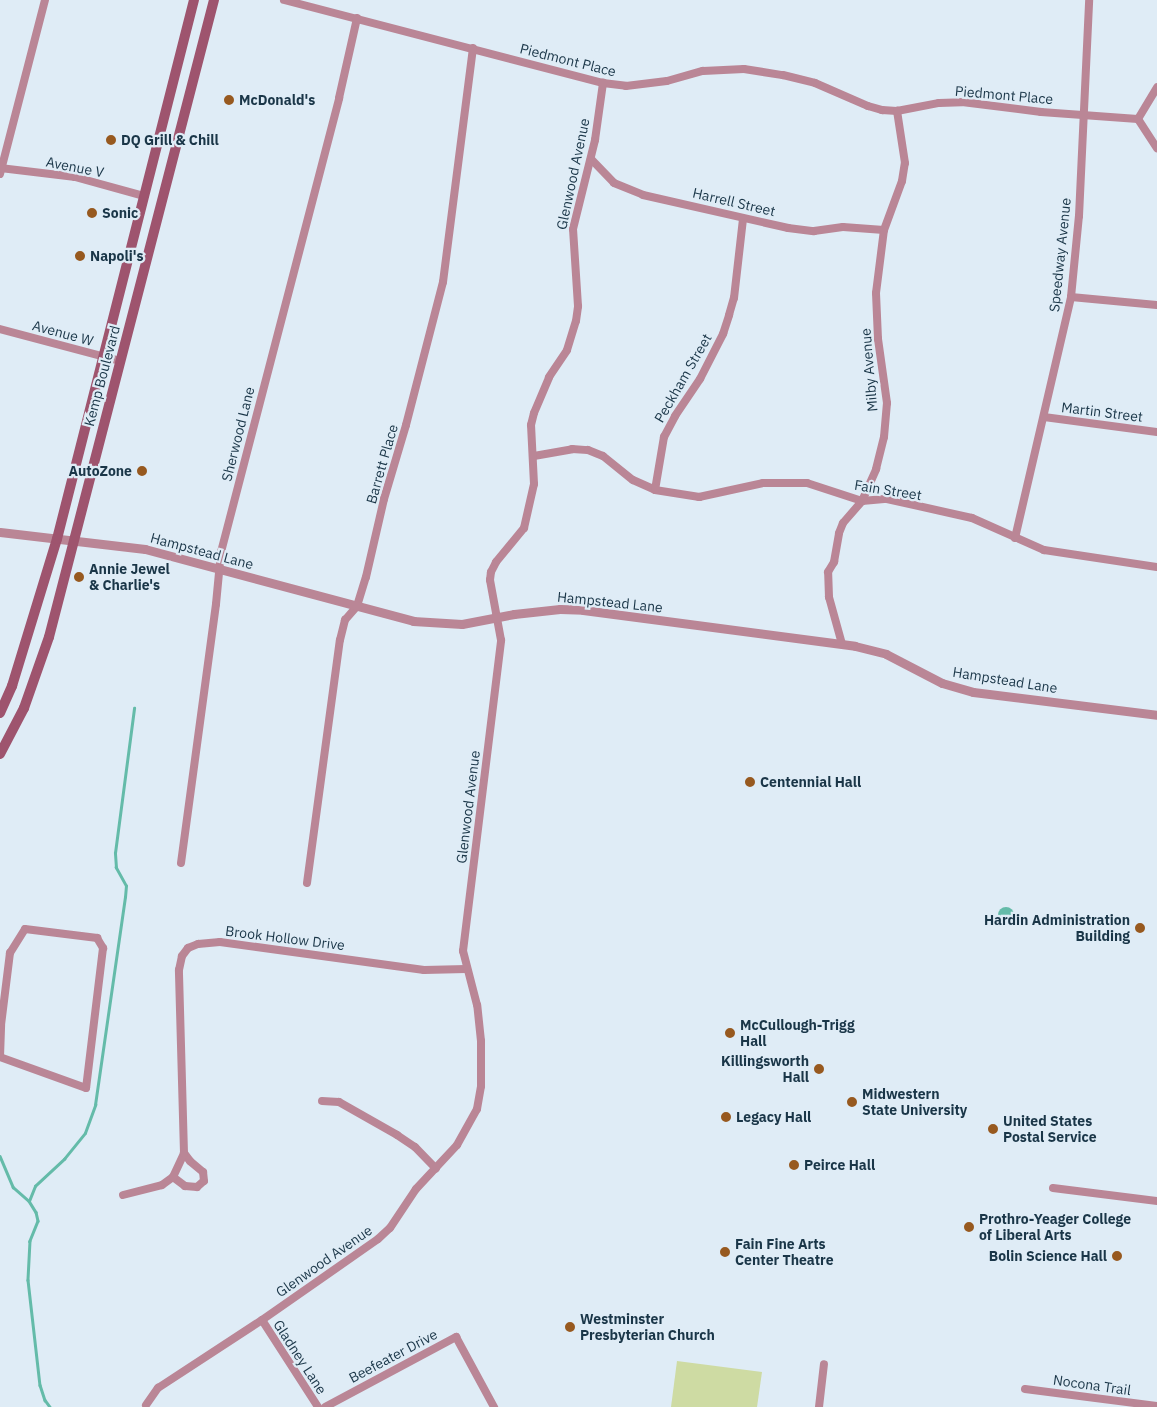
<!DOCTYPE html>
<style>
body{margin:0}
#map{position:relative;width:1157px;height:1407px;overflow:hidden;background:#dfecf6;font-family:"IBM Plex Sans",sans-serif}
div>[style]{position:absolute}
.green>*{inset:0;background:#cedba3}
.water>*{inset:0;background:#64bba9}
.round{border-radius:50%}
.stream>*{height:2.5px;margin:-1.25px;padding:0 1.25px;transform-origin:1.25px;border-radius:1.25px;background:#64bba9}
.minor>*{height:8px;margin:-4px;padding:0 4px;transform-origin:4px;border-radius:4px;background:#ba8696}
.tertiary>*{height:9px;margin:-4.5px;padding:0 4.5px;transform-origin:4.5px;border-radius:4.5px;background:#ba8696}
.secondary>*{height:10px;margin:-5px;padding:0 5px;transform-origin:5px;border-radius:5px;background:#9e546e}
.dots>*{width:14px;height:14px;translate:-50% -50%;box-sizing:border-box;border:2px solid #dfecf6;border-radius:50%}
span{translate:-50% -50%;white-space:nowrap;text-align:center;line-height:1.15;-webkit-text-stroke:4.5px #dfecf6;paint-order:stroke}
.street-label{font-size:14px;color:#1a3648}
.poi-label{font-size:14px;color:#1a3648;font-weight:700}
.left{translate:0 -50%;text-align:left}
.right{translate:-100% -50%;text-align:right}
</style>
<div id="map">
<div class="green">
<i style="clip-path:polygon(677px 1361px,762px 1372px,757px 1407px,671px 1407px)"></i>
</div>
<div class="water">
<i class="round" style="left:998px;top:907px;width:16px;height:16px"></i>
</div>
<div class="stream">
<i style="left:0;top:1156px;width:34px;rotate:67deg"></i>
<i style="left:13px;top:1187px;width:21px;rotate:41deg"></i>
<i style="left:29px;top:1201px;width:13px;rotate:58deg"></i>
<i style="left:36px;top:1212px;width:9px;rotate:77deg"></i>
<i style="left:38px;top:1221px;width:22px;rotate:112deg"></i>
<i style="left:30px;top:1241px;width:39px;rotate:93deg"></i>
<i style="left:28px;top:1280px;width:106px;rotate:83.5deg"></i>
<i style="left:40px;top:1385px;width:16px;rotate:72deg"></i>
<i style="left:45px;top:1400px;width:9px;rotate:54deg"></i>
<i style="left:29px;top:1201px;width:16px;rotate:-68deg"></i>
<i style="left:35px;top:1186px;width:40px;rotate:-43deg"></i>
<i style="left:64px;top:1159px;width:33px;rotate:-51deg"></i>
<i style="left:85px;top:1133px;width:30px;rotate:-70deg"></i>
<i style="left:95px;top:1105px;width:210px;rotate:-81.8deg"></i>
<i style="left:125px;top:897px;width:11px;rotate:-85deg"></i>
<i style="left:126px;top:886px;width:21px;rotate:-119deg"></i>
<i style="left:116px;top:868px;width:15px;rotate:-94deg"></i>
<i style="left:115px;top:853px;width:146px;rotate:-82.5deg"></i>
</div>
<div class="minor">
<i style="left:284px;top:0;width:330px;rotate:14.6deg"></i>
<i style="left:603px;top:83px;width:23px;rotate:7deg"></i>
<i style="left:626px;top:86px;width:41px;rotate:-7deg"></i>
<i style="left:667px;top:81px;width:37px;rotate:-16deg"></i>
<i style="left:703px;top:71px;width:41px;rotate:-2.8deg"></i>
<i style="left:744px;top:69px;width:39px;rotate:9deg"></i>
<i style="left:783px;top:75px;width:33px;rotate:14deg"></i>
<i style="left:815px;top:83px;width:58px;rotate:23.5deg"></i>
<i style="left:868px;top:106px;width:15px;rotate:16deg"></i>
<i style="left:882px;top:110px;width:15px;rotate:4deg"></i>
<i style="left:897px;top:111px;width:43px;rotate:-10.8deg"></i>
<i style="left:939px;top:103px;width:23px;rotate:-2deg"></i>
<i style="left:962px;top:102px;width:80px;rotate:7.2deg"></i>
<i style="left:1041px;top:112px;width:97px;rotate:4.1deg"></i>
<i style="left:1138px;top:119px;width:37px;rotate:-59deg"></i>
<i style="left:1138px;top:119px;width:35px;rotate:57deg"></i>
<i style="left:591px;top:159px;width:33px;rotate:46deg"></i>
<i style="left:614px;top:183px;width:31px;rotate:22deg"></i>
<i style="left:643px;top:195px;width:149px;rotate:12.8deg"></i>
<i style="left:788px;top:228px;width:26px;rotate:7deg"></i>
<i style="left:814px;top:231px;width:29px;rotate:-8deg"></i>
<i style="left:843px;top:227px;width:41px;rotate:4.2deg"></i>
<i style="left:0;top:168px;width:76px;rotate:6.8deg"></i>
<i style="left:75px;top:177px;width:72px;rotate:15.4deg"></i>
<i style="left:0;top:174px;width:180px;rotate:-75.5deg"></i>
<i style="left:1071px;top:297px;width:86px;rotate:5.3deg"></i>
<i style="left:0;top:329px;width:124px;rotate:14.9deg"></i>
<i style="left:1044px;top:417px;width:114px;rotate:7.6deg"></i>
<i style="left:534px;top:456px;width:39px;rotate:-10deg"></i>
<i style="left:572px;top:449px;width:16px;rotate:4deg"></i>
<i style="left:588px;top:450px;width:16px;rotate:22deg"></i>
<i style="left:603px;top:456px;width:38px;rotate:39deg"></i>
<i style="left:633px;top:480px;width:24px;rotate:24deg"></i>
<i style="left:655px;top:490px;width:45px;rotate:9deg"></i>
<i style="left:699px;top:497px;width:66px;rotate:-12.3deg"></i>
<i style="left:763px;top:483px;width:44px"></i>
<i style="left:807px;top:483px;width:58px;rotate:18.1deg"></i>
<i style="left:862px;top:501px;width:25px;rotate:-5deg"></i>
<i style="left:887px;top:499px;width:87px;rotate:12.6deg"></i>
<i style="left:972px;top:518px;width:79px;rotate:24deg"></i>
<i style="left:1044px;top:550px;width:114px;rotate:8.6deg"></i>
<i style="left:655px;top:490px;width:54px;rotate:-80.4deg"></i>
<i style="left:664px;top:437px;width:24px;rotate:-62deg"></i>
<i style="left:675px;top:416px;width:45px;rotate:-56deg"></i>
<i style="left:700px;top:379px;width:51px;rotate:-62.9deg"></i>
<i style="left:723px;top:334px;width:20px;rotate:-72deg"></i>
<i style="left:729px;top:315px;width:18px;rotate:-74deg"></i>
<i style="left:734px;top:298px;width:80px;rotate:-83.5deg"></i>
<i style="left:1015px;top:538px;width:247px;rotate:-76.9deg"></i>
<i style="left:1071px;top:297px;width:81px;rotate:-84.4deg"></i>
<i style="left:1079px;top:216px;width:216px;rotate:-87.3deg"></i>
<i style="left:842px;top:644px;width:49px;rotate:-105.5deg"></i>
<i style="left:829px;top:597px;width:25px;rotate:-92deg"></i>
<i style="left:828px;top:572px;width:12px;rotate:-59deg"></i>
<i style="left:834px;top:562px;width:29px;rotate:-80deg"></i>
<i style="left:839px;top:533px;width:11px;rotate:-68deg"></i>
<i style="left:843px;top:523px;width:29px;rotate:-49deg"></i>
<i style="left:862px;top:501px;width:35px;rotate:-66deg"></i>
<i style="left:876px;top:469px;width:33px;rotate:-76deg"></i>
<i style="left:884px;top:437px;width:34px;rotate:-85deg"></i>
<i style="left:887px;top:403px;width:65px;rotate:-98deg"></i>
<i style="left:878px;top:339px;width:46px;rotate:-92.5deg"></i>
<i style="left:876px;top:293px;width:64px;rotate:-82.8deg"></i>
<i style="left:884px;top:230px;width:52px;rotate:-69.8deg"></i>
<i style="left:902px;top:181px;width:18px;rotate:-81deg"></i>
<i style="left:905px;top:163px;width:53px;rotate:-98.7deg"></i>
<i style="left:181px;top:863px;width:261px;rotate:-82.3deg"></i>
<i style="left:216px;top:604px;width:52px;rotate:-84.5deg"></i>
<i style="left:221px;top:552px;width:469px;rotate:-75.4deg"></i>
<i style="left:339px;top:98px;width:82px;rotate:-77.3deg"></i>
<i style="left:307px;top:883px;width:245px;rotate:-82.3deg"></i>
<i style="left:340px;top:640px;width:21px;rotate:-76deg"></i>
<i style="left:345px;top:620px;width:18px;rotate:-49deg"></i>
<i style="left:357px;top:606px;width:30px;rotate:-73deg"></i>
<i style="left:366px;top:577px;width:80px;rotate:-77deg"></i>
<i style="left:384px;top:499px;width:77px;rotate:-73.4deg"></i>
<i style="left:406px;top:425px;width:148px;rotate:-75.5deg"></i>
<i style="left:443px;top:282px;width:236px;rotate:-82.7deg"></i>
<i style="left:25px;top:929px;width:73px;rotate:7.1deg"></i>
<i style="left:97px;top:938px;width:12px;rotate:59deg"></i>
<i style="left:103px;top:948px;width:141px;rotate:96.9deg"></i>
<i style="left:86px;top:1088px;width:91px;rotate:-160.2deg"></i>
<i style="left:0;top:1057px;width:32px;rotate:-88deg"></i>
<i style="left:1px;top:1025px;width:73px;rotate:-82.9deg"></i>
<i style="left:10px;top:953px;width:28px;rotate:-58deg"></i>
<i style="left:322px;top:1101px;width:17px;rotate:3deg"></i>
<i style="left:339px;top:1102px;width:67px;rotate:29.6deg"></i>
<i style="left:397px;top:1135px;width:22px;rotate:34deg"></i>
<i style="left:415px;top:1147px;width:30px;rotate:46deg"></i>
<i style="left:173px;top:1177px;width:15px;rotate:37deg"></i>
<i style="left:185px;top:1186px;width:12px;rotate:5deg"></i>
<i style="left:197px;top:1187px;width:9px;rotate:-41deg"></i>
<i style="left:204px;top:1181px;width:9px;rotate:-96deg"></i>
<i style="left:203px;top:1172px;width:17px;rotate:-140deg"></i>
<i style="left:190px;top:1161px;width:10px;rotate:-127deg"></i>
<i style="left:1053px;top:1188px;width:105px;rotate:7.1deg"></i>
<i style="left:123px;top:1195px;width:40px;rotate:-14.4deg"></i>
<i style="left:162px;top:1185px;width:14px;rotate:-36deg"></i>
<i style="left:173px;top:1177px;width:26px;rotate:-65deg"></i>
<i style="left:184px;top:1153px;width:183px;rotate:-91.6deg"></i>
<i style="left:179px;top:970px;width:14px;rotate:-78deg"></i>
<i style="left:182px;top:956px;width:10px;rotate:-53deg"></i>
<i style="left:188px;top:948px;width:11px;rotate:-22deg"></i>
<i style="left:198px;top:944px;width:22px;rotate:-5deg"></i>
<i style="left:220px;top:942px;width:206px;rotate:7.8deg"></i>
<i style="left:424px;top:970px;width:42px;rotate:-1.4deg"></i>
<i style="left:262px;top:1320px;width:103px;rotate:57.2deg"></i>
<i style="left:1025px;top:1389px;width:133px;rotate:7.3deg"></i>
<i style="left:146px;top:1405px;width:21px;rotate:-55deg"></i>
<i style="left:158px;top:1388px;width:124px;rotate:-33.2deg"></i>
<i style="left:262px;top:1320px;width:141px;rotate:-34.9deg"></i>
<i style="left:378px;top:1239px;width:16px;rotate:-43deg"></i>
<i style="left:390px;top:1228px;width:47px;rotate:-56.3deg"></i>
<i style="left:416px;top:1189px;width:60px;rotate:-47deg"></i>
<i style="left:457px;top:1145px;width:41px;rotate:-60.9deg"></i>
<i style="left:477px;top:1109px;width:23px;rotate:-80deg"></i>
<i style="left:481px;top:1086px;width:45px;rotate:-90deg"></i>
<i style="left:481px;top:1041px;width:36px;rotate:-96deg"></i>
<i style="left:477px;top:1005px;width:56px;rotate:-104.5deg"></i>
<i style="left:463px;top:951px;width:313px;rotate:-83deg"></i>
<i style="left:501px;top:640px;width:61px;rotate:-100.4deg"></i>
<i style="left:490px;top:580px;width:8px;rotate:-83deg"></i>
<i style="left:491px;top:572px;width:11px;rotate:-63deg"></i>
<i style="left:496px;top:562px;width:44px;rotate:-50.5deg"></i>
<i style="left:524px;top:528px;width:45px;rotate:-77.2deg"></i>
<i style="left:534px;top:484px;width:59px;rotate:-92.9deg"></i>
<i style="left:531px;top:425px;width:12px;rotate:-76deg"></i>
<i style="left:534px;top:413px;width:39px;rotate:-67deg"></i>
<i style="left:549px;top:377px;width:32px;rotate:-56deg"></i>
<i style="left:567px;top:350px;width:30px;rotate:-73deg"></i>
<i style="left:576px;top:321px;width:15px;rotate:-82deg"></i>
<i style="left:578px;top:306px;width:77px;rotate:-93.7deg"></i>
<i style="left:573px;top:229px;width:92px;rotate:-76.1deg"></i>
<i style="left:595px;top:140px;width:58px;rotate:-82deg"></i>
<i style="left:325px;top:1407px;width:149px;rotate:-28.1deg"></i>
<i style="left:456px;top:1337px;width:80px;rotate:61.5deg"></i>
<i style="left:819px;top:1407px;width:43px;rotate:-83.4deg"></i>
</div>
<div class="tertiary">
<i style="left:0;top:532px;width:146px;rotate:6.7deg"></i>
<i style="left:145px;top:549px;width:278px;rotate:15deg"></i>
<i style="left:413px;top:621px;width:49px;rotate:3.5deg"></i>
<i style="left:462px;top:624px;width:53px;rotate:-10.9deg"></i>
<i style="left:514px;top:614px;width:46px;rotate:-6.2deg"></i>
<i style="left:560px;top:609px;width:23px;rotate:2deg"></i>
<i style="left:583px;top:610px;width:274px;rotate:7.5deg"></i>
<i style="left:855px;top:646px;width:32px;rotate:14deg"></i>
<i style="left:886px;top:654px;width:63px;rotate:27.4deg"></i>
<i style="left:942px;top:683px;width:32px;rotate:16deg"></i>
<i style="left:973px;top:692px;width:185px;rotate:7.1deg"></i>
</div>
<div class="secondary">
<i style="left:0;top:713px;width:30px;rotate:-66deg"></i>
<i style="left:12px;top:686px;width:154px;rotate:-73deg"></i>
<i style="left:57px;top:539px;width:556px;rotate:-75.74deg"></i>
<i style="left:0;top:754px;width:52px;rotate:-62.4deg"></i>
<i style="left:24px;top:708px;width:75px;rotate:-70.6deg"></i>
<i style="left:49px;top:637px;width:658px;rotate:-75.48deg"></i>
</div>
<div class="dots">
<i style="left:229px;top:100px;background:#97591f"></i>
<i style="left:111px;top:140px;background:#97591f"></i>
<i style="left:92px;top:213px;background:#97591f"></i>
<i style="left:80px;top:256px;background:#97591f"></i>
<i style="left:142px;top:471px;background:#97591f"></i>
<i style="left:79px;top:577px;background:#97591f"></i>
<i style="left:750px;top:782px;background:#97591f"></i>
<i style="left:1140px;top:928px;background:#97591f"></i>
<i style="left:730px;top:1033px;background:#97591f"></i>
<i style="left:819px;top:1069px;background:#97591f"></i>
<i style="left:852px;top:1102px;background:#97591f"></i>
<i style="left:726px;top:1117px;background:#97591f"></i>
<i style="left:993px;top:1129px;background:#97591f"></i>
<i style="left:794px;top:1165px;background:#97591f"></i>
<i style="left:969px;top:1227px;background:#97591f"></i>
<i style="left:725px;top:1252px;background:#97591f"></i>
<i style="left:1117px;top:1256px;background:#97591f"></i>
<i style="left:570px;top:1327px;background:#97591f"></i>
</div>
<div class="street-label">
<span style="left:568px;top:60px;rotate:14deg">Piedmont Place</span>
<span style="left:1004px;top:95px;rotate:5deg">Piedmont Place</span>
<span style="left:75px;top:167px;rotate:11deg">Avenue V</span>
<span style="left:573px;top:174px;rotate:-78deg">Glenwood Avenue</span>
<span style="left:734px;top:202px;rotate:13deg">Harrell Street</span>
<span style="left:1060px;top:255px;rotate:-84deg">Speedway Avenue</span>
<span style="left:63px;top:333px;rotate:15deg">Avenue W</span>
<span style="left:869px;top:370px;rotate:-95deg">Milby Avenue</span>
<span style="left:102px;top:376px;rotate:-75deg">Kemp Boulevard</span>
<span style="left:683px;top:378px;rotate:-60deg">Peckham Street</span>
<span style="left:1102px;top:412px;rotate:7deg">Martin Street</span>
<span style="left:238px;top:434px;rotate:-76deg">Sherwood Lane</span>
<span style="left:382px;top:464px;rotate:-74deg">Barrett Place</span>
<span style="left:888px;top:490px;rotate:9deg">Fain Street</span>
<span style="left:202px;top:551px;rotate:15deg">Hampstead Lane</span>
<span style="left:610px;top:602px;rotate:6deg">Hampstead Lane</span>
<span style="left:1005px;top:680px;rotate:9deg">Hampstead Lane</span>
<span style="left:468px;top:807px;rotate:-83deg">Glenwood Avenue</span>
<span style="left:285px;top:938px;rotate:7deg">Brook Hollow Drive</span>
<span style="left:324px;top:1261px;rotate:-35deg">Glenwood Avenue</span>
<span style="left:393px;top:1356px;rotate:-28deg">Beefeater Drive</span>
<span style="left:300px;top:1357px;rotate:57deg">Gladney Lane</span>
<span style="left:1092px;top:1385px;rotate:8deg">Nocona Trail</span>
</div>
<div class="poi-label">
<span class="left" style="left:239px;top:100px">McDonald's</span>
<span class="left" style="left:121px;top:140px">DQ Grill &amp; Chill</span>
<span class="left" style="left:102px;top:213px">Sonic</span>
<span class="left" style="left:90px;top:256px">Napoli's</span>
<span class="right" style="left:132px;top:471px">AutoZone</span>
<span class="left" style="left:89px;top:577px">Annie Jewel<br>&amp; Charlie's</span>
<span class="left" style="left:760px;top:782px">Centennial Hall</span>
<span class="right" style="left:1130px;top:928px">Hardin Administration<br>Building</span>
<span class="left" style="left:740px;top:1033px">McCullough-Trigg<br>Hall</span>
<span class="right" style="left:809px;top:1069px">Killingsworth<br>Hall</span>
<span class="left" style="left:862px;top:1102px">Midwestern<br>State University</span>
<span class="left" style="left:736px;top:1117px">Legacy Hall</span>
<span class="left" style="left:1003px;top:1129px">United States<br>Postal Service</span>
<span class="left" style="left:804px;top:1165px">Peirce Hall</span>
<span class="left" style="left:979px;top:1227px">Prothro-Yeager College<br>of Liberal Arts</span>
<span class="left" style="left:735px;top:1252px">Fain Fine Arts<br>Center Theatre</span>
<span class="right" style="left:1107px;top:1256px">Bolin Science Hall</span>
<span class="left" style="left:580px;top:1327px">Westminster<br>Presbyterian Church</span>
</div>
</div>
